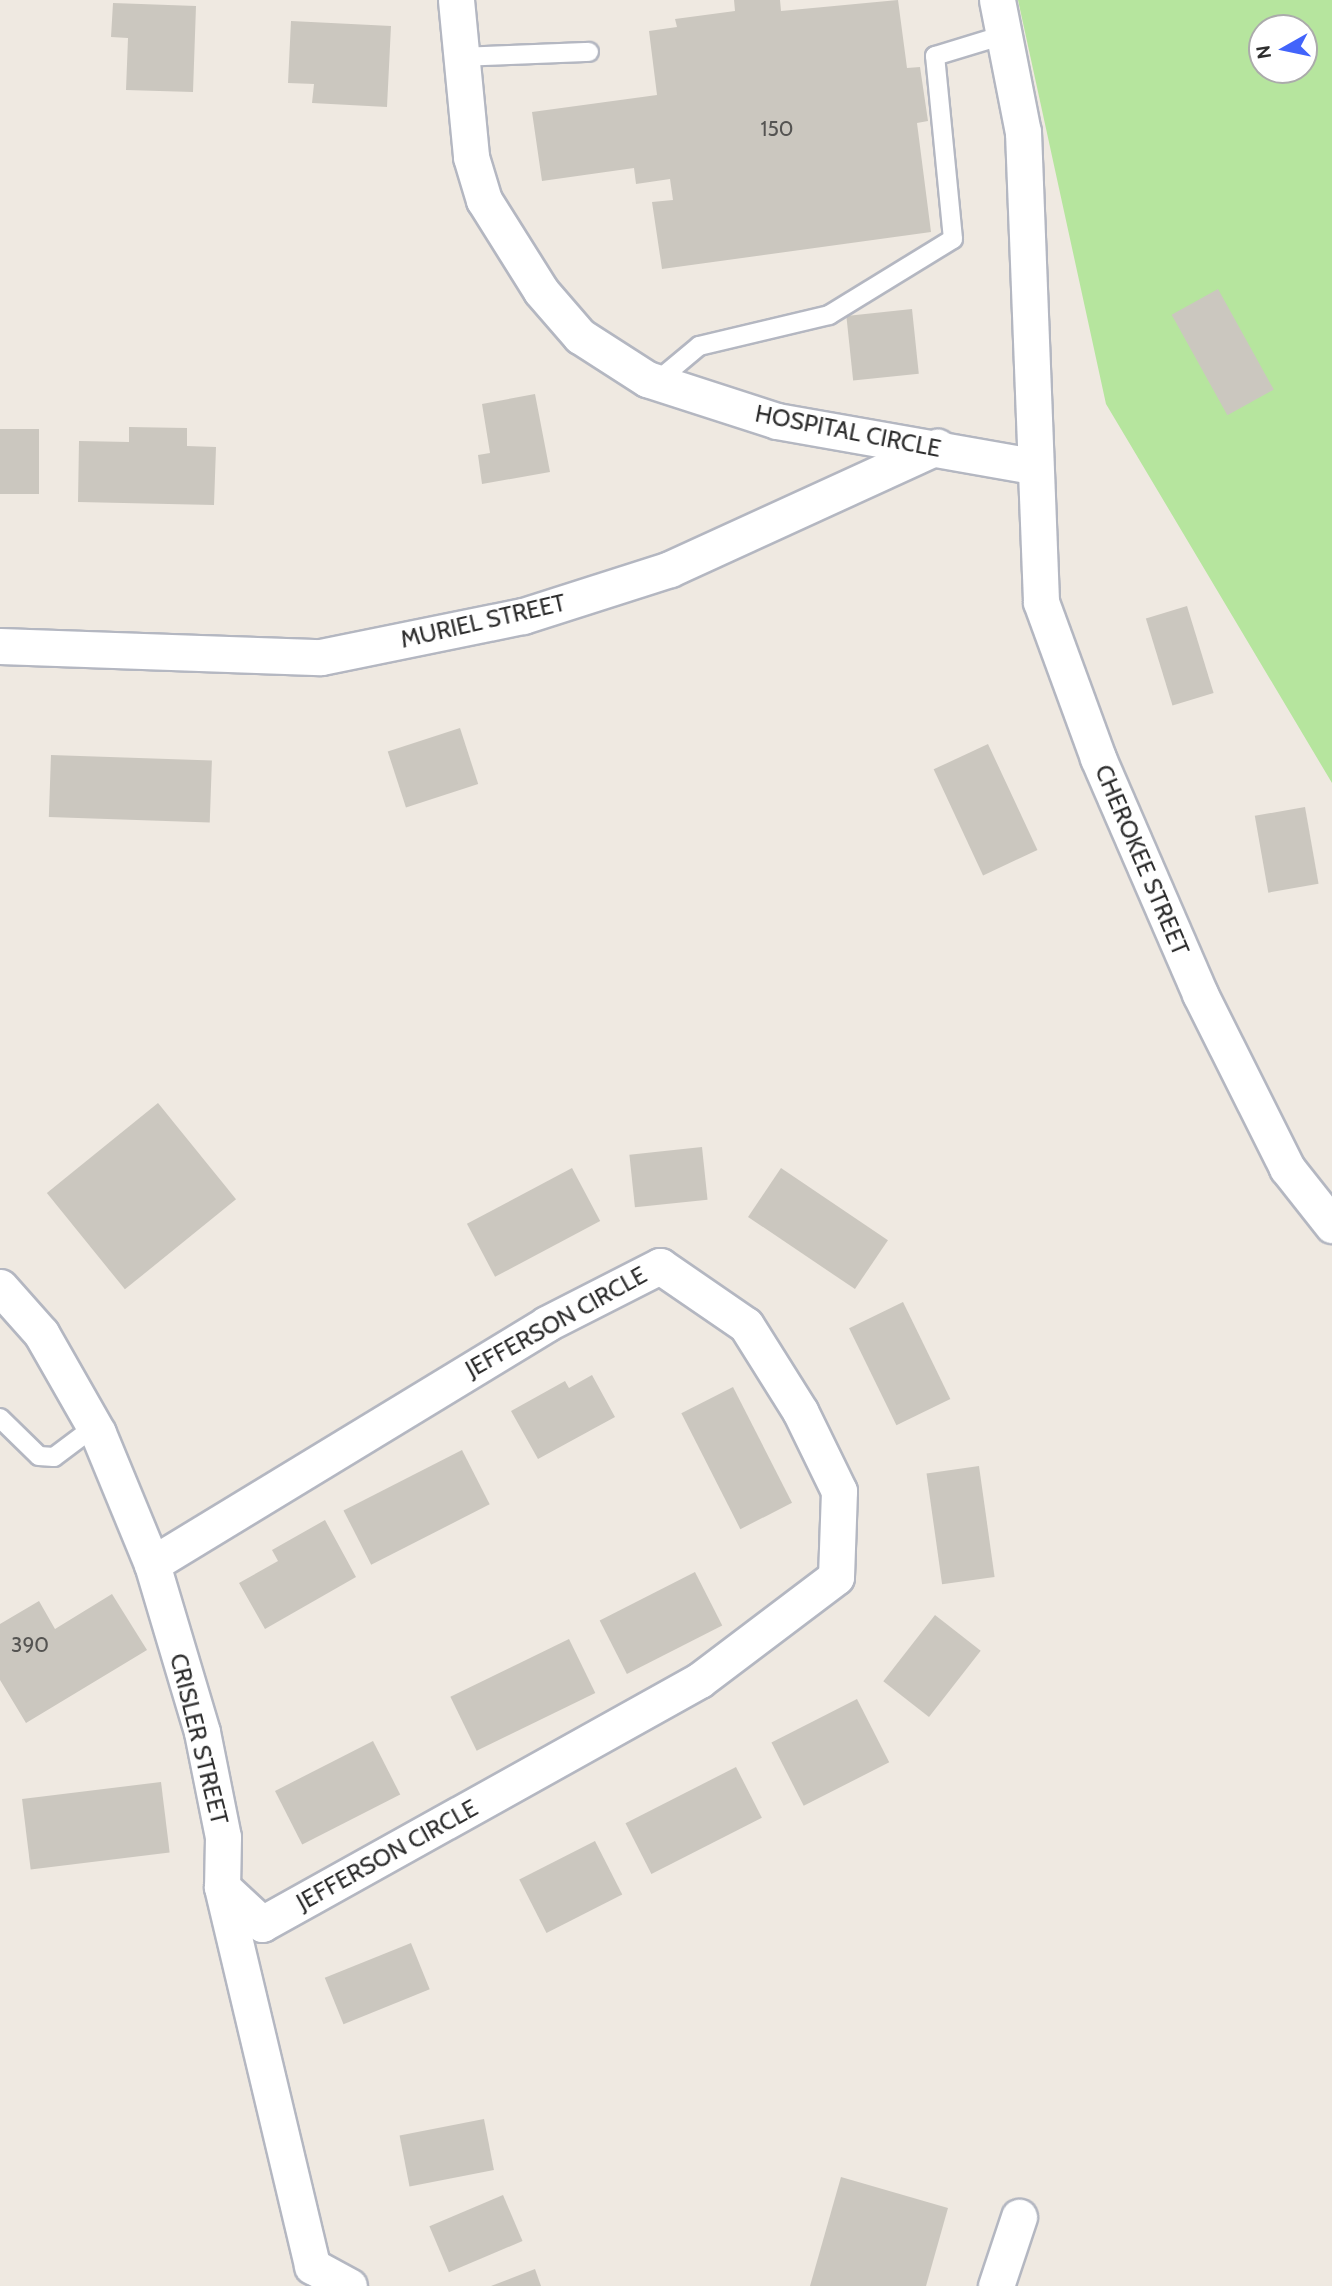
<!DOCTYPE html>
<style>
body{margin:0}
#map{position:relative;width:1332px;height:2286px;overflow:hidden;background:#efe9e1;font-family:Cabin,sans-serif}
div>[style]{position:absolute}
.green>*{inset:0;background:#b6e59e}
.building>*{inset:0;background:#cbc7bf;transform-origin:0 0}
.roads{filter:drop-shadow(2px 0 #b4b7c1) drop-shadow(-2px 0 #b4b7c1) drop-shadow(0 2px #b4b7c1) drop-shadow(0 -2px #b4b7c1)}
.lane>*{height:18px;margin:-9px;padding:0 9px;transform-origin:9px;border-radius:9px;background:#fff}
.street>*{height:35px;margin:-17.5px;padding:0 17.5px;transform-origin:17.5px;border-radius:17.5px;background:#fff}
span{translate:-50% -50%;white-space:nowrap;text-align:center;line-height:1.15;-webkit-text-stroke:5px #fff;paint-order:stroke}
.number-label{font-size:21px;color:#555452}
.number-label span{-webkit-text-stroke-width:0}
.street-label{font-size:24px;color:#2e2e2e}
.north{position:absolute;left:1248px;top:14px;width:70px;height:70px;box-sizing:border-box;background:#fff;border:2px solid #ababab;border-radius:50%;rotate:261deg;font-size:19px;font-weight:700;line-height:28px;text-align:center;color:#2e2e2e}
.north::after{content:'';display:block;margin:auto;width:24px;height:32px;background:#4264fb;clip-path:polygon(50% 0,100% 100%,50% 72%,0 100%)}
</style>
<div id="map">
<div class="green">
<i style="clip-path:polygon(evenodd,1018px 0,1332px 0,1332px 783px,1106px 404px,1018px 0,1262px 28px,1304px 28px,1304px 70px,1262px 70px,1262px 28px)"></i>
</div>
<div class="building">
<i style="clip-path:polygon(734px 0,780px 0,781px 11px,898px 0,907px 68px,920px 67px,928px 121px,917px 123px,931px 232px,662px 269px,652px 202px,673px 200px,670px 179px,636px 184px,634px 168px,542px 181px,532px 112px,657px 95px,649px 31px,677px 27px,675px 19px,735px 11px)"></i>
<i style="clip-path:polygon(113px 3px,196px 6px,193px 92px,126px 90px,128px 38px,111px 37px)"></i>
<i style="clip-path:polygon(291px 21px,391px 26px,387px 107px,312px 103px,314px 84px,288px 83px)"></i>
<i style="left:1218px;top:289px;width:115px;height:53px;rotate:61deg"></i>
<i style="left:912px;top:309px;width:65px;height:66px;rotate:84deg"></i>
<i style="clip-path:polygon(535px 394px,550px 472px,482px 484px,478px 455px,490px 453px,482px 404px)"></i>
<i style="clip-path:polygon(129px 427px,187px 428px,187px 446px,216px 447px,214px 505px,78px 502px,79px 441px,129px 442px)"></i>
<i style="left:0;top:429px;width:39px;height:65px"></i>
<i style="left:1187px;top:606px;width:91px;height:43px;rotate:73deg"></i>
<i style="left:460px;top:728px;width:59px;height:76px;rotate:72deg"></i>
<i style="left:988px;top:744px;width:117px;height:60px;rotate:65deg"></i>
<i style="left:51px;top:755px;width:161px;height:62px;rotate:2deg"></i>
<i style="left:1305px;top:807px;width:78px;height:51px;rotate:80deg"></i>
<i style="left:158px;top:1103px;width:124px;height:143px;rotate:51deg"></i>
<i style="left:702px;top:1147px;width:53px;height:73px;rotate:84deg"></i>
<i style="left:572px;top:1168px;width:60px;height:119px;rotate:62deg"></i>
<i style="left:781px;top:1168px;width:129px;height:59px;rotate:34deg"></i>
<i style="left:903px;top:1302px;width:108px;height:60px;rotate:64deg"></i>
<i style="clip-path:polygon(592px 1375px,615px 1417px,538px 1459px,511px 1411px,565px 1381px,569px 1388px)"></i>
<i style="left:733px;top:1387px;width:130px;height:58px;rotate:63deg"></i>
<i style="left:462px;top:1450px;width:61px;height:133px;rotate:63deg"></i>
<i style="left:979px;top:1466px;width:112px;height:53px;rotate:82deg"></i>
<i style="clip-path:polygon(325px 1520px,356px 1577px,265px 1629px,239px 1583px,278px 1561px,272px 1550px)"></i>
<i style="left:695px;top:1572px;width:60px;height:107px;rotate:63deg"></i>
<i style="clip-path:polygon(112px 1594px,147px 1650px,26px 1723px,0 1680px,0 1624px,39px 1601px,55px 1629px)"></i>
<i style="left:935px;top:1615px;width:58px;height:84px;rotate:38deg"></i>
<i style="left:569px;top:1639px;width:60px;height:132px;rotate:64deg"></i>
<i style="left:857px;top:1699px;width:71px;height:96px;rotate:63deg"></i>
<i style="left:373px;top:1741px;width:60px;height:110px;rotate:63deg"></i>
<i style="left:736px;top:1767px;width:57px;height:124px;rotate:63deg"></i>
<i style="left:161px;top:1782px;width:71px;height:140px;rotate:83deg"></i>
<i style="left:595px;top:1841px;width:60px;height:85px;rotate:63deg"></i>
<i style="left:411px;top:1943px;width:50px;height:93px;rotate:68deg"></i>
<i style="left:484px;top:2119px;width:52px;height:86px;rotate:79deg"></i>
<i style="clip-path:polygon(841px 2177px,948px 2208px,926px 2286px,810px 2286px)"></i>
<i style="left:503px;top:2195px;width:50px;height:80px;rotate:67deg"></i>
<i style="clip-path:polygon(535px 2269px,541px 2286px,491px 2286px)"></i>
</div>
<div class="roads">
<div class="lane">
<i style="left:462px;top:57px;width:127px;rotate:-2.3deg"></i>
<i style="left:656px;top:382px;width:56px;rotate:-39.9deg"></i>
<i style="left:699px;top:346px;width:134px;rotate:-13.4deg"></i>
<i style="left:829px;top:315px;width:145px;rotate:-31.5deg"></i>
<i style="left:953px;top:239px;width:184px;rotate:-95.6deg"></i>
<i style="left:935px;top:56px;width:75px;rotate:-17deg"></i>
<i style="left:0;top:1418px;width:54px;rotate:44.3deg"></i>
<i style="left:39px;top:1456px;width:15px;rotate:4deg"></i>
<i style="left:54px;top:1457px;width:50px;rotate:-36.9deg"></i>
</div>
<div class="street">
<i style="left:456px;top:0;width:158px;rotate:84.5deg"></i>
<i style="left:471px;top:157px;width:45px;rotate:73.2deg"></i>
<i style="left:484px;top:200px;width:107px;rotate:57.9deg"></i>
<i style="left:541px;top:291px;width:60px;rotate:49.1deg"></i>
<i style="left:580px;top:336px;width:80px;rotate:32.7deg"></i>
<i style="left:647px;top:379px;width:137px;rotate:17.9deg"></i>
<i style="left:777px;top:421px;width:259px;rotate:10deg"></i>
<i style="left:997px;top:0;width:135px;rotate:78.9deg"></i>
<i style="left:1023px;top:132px;width:470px;rotate:87.8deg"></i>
<i style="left:1041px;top:602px;width:166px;rotate:69.9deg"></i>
<i style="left:1098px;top:758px;width:257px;rotate:66.6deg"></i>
<i style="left:1200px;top:994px;width:195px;rotate:63.4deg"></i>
<i style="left:1287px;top:1168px;width:73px;rotate:51.7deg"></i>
<i style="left:0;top:646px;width:321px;rotate:2deg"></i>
<i style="left:321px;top:657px;width:206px;rotate:-11.5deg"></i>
<i style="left:523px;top:616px;width:154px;rotate:-17.7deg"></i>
<i style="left:670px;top:569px;width:294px;rotate:-24.6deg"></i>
<i style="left:0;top:1287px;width:62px;rotate:48.3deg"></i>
<i style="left:41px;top:1333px;width:115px;rotate:60.3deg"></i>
<i style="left:98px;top:1433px;width:142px;rotate:67.6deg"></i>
<i style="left:152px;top:1564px;width:175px;rotate:73.4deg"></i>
<i style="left:202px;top:1732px;width:107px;rotate:78.7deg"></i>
<i style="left:223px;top:1837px;width:50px;rotate:91.1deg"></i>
<i style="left:222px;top:1887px;width:390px;rotate:76.6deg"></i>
<i style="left:312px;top:2266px;width:42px;rotate:28.4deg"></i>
<i style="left:152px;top:1564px;width:461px;rotate:-31.3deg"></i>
<i style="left:546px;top:1324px;width:128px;rotate:-27deg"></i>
<i style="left:660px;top:1266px;width:104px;rotate:34.5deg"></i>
<i style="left:746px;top:1325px;width:102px;rotate:57.9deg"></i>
<i style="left:800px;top:1411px;width:89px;rotate:64deg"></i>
<i style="left:839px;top:1491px;width:86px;rotate:92deg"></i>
<i style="left:836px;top:1577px;width:171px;rotate:142.9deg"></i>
<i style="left:700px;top:1680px;width:501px;rotate:150.88deg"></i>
<i style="left:262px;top:1924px;width:54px;rotate:-137.2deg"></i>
<i style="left:996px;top:2286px;width:73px;rotate:-71.6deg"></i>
</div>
</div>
<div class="number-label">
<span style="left:777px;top:129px">150</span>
<span style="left:30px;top:1645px">390</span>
</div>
<div class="street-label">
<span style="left:848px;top:431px;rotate:11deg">HOSPITAL CIRCLE</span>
<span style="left:483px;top:621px;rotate:-13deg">MURIEL STREET</span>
<span style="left:1142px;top:860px;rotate:67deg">CHEROKEE STREET</span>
<span style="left:556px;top:1322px;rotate:-29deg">JEFFERSON CIRCLE</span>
<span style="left:199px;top:1739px;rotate:76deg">CRISLER STREET</span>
<span style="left:387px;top:1855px;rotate:-29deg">JEFFERSON CIRCLE</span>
</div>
<div class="north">N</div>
</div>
